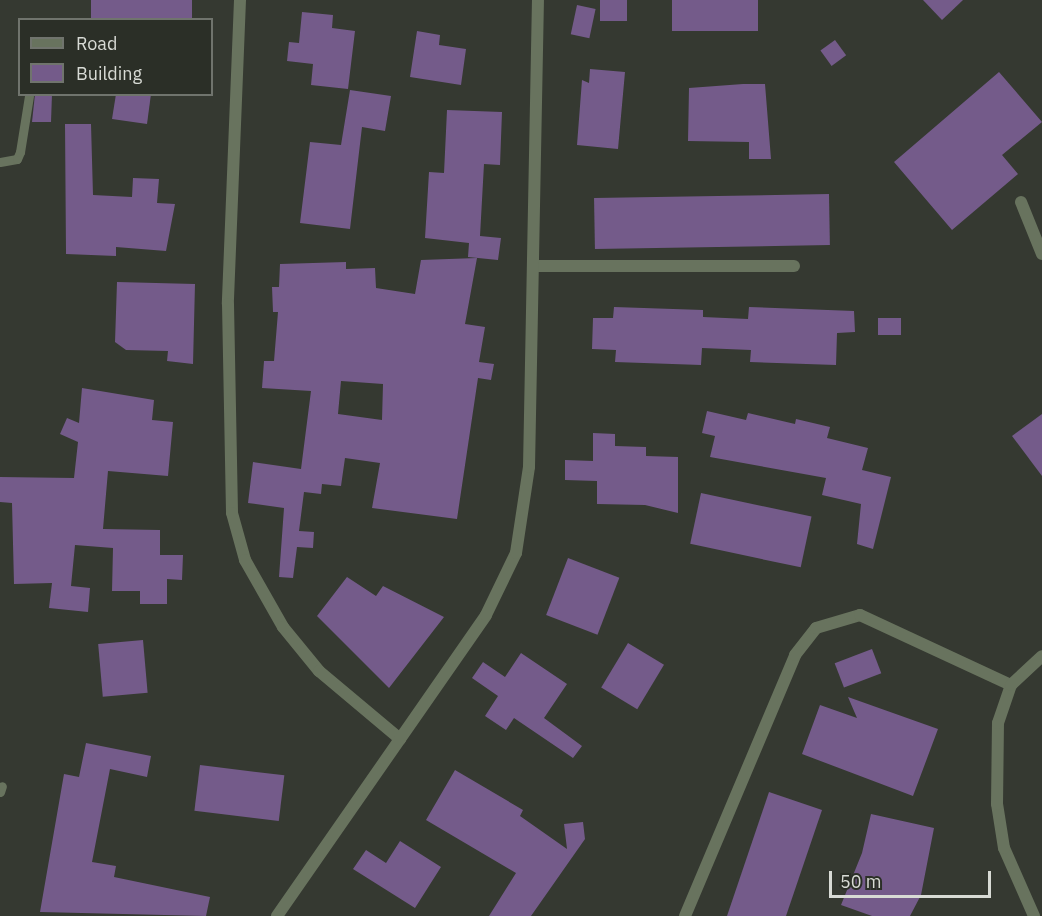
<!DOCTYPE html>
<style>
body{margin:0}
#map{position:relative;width:1042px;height:916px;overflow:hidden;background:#353931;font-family:"IBM Plex Sans",sans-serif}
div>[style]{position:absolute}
.building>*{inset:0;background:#745b8a;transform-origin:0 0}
.service>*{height:9px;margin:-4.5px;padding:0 4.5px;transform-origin:4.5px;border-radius:4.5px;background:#68735e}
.minor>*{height:12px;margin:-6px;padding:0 6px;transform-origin:6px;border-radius:6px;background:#68735e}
span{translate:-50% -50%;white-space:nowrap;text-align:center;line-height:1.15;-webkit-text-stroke:5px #2b2f27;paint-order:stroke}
.legend{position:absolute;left:18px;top:18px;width:195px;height:78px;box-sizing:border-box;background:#2b2f27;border:2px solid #70746d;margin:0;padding:8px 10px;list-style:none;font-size:18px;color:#d8dbd5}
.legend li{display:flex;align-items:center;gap:12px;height:30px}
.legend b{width:30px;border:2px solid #70746d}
.scale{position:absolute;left:829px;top:871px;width:162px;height:27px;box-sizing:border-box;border:3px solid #d8dbd5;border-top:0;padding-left:8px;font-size:18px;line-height:21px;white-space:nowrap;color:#d8dbd5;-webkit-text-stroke:4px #2b2f27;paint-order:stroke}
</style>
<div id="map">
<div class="building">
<i style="left:91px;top:0;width:101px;height:20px"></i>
<i style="left:600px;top:0;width:27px;height:21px"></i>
<i style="left:672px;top:0;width:86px;height:31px"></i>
<i style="clip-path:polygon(923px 0,963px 0,942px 20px)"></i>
<i style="left:577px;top:5px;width:19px;height:30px;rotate:12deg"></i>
<i style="clip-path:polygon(302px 12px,333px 15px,332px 28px,355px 31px,348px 89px,311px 85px,313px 64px,287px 61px,289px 42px,299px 43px)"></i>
<i style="clip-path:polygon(417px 31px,440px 35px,439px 45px,466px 49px,461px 85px,410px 77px)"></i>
<i style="left:835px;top:40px;width:19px;height:18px;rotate:54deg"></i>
<i style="clip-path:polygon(590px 69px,625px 72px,618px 149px,577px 145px,582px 80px,589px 83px)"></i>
<i style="clip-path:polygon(999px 72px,1042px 122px,1002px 155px,1018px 174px,952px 230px,894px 162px)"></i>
<i style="clip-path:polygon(743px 84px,765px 84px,771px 159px,749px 159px,749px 142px,688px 141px,689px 88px)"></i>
<i style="clip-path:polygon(350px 90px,391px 96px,385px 131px,362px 127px,350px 229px,300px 223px,310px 142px,341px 145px)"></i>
<i style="clip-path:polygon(35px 94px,52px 94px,51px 122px,32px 122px)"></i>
<i style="clip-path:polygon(116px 94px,151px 94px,147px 124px,112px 119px)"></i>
<i style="clip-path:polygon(447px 110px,502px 112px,500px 165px,484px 164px,480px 236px,501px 238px,498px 260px,468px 257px,469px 243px,425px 238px,429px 172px,444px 173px)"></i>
<i style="clip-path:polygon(65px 124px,91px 124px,93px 195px,132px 197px,133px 178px,159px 179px,157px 203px,175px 204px,166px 251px,116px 247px,116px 256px,66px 254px)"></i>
<i style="left:829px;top:194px;width:51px;height:235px;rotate:89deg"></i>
<i style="clip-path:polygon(evenodd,477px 258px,465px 324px,485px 327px,479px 362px,494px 364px,491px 380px,478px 378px,457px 519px,372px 508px,380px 463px,345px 458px,341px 486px,322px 484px,321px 494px,304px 492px,299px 531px,314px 532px,313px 548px,297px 547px,293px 578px,279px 577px,284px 508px,248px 503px,253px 462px,301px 469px,311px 391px,262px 388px,264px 361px,274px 361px,278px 312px,273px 312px,272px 287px,279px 287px,280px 264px,346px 262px,346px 269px,375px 268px,376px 288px,415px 294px,421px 260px,477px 258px,341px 381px,383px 384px,382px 420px,338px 414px,341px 381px)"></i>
<i style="clip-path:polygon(117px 282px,195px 284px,193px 364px,167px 361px,168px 351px,126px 350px,115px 342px)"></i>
<i style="clip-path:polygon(614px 307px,703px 310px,703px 317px,748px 319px,749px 307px,854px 311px,855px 332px,837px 333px,836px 365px,750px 362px,751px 350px,702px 348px,701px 365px,615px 362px,616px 350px,592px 349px,593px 318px,613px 318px)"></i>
<i style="left:901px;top:318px;width:17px;height:23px;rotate:90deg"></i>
<i style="clip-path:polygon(82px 388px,154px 400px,152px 420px,173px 422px,168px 476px,108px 471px,103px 529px,160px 530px,160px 555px,183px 555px,182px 580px,167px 579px,167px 604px,140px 604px,140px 591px,112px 591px,113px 548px,75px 545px,71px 586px,90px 588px,88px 612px,49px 608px,52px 583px,14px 584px,12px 503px,0 502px,0 477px,74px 478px,78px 442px,60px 434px,67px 418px,79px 423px)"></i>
<i style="clip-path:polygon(707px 411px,746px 420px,748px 413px,795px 424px,796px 419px,830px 427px,827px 438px,868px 448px,862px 470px,891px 477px,873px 549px,857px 544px,861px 504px,822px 495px,826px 478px,710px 457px,715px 436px,702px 433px)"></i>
<i style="clip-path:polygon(1042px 414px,1042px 476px,1012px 436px)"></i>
<i style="clip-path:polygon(593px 433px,615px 434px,615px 446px,646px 447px,646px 456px,678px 457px,678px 513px,645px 505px,597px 504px,597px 481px,565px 480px,565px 460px,593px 461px)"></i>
<i style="left:701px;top:493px;width:113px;height:52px;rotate:12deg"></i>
<i style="left:568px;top:558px;width:55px;height:61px;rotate:21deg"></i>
<i style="clip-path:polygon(347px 577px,376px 596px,383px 586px,444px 617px,389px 688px,317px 616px)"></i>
<i style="left:143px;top:640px;width:53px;height:45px;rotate:85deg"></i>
<i style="left:628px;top:643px;width:42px;height:52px;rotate:31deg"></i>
<i style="left:872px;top:649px;width:26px;height:40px;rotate:69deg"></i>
<i style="clip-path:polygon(521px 653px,567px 684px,544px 718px,582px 746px,573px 758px,514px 718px,506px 730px,485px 716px,498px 696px,472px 678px,483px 662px,505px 677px)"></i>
<i style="clip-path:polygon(848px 697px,938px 729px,913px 796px,802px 754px,820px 705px,857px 718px)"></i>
<i style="clip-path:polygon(86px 743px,151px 756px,147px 777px,110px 769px,92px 862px,116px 866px,114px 877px,210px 897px,206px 916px,40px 912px,64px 774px,79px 777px)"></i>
<i style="left:200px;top:765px;width:85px;height:46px;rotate:7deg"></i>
<i style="clip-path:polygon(455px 770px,523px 810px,520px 816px,567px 849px,564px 824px,583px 822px,585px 839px,531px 916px,489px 916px,516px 873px,426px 820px)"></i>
<i style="clip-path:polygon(769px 792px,822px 810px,786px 916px,727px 916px)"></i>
<i style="clip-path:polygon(871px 814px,934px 828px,921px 895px,910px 916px,872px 916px,841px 905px,862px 853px)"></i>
<i style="clip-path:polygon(400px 841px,441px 867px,415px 908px,353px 869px,366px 850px,386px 863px)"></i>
</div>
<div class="service">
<i style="left:0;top:162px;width:17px;rotate:-10deg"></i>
<i style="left:17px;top:159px;width:8px;rotate:-67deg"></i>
<i style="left:20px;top:152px;width:57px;rotate:-80.9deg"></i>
<i style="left:0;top:792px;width:6px;rotate:-72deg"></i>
</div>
<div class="minor">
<i style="left:240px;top:0;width:304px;rotate:92.3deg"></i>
<i style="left:228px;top:304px;width:209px;rotate:88.9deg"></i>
<i style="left:232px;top:513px;width:49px;rotate:74.5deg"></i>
<i style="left:245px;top:560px;width:77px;rotate:60.4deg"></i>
<i style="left:283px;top:627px;width:57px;rotate:50.7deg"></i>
<i style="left:319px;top:671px;width:106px;rotate:40deg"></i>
<i style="left:1021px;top:202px;width:56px;rotate:68deg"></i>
<i style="left:533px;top:266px;width:261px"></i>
<i style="left:277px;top:916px;width:366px;rotate:-55.2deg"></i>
<i style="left:486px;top:615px;width:69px;rotate:-64.2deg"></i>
<i style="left:516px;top:553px;width:87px;rotate:-81.4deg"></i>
<i style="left:529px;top:467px;width:467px;rotate:-88.9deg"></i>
<i style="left:685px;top:916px;width:283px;rotate:-67.1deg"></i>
<i style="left:795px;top:655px;width:34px;rotate:-52deg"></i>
<i style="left:816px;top:628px;width:46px;rotate:-16.5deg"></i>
<i style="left:860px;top:615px;width:166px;rotate:24.9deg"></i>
<i style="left:1034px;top:916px;width:74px;rotate:-113.8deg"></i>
<i style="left:1004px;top:848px;width:45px;rotate:-99deg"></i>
<i style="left:997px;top:804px;width:81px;rotate:-89.3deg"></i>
<i style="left:998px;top:723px;width:40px;rotate:-71.1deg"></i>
<i style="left:1011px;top:685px;width:42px;rotate:-43.1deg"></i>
</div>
<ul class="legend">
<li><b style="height:8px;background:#68735e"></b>Road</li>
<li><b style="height:16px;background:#745b8a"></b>Building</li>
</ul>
<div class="scale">50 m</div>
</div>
